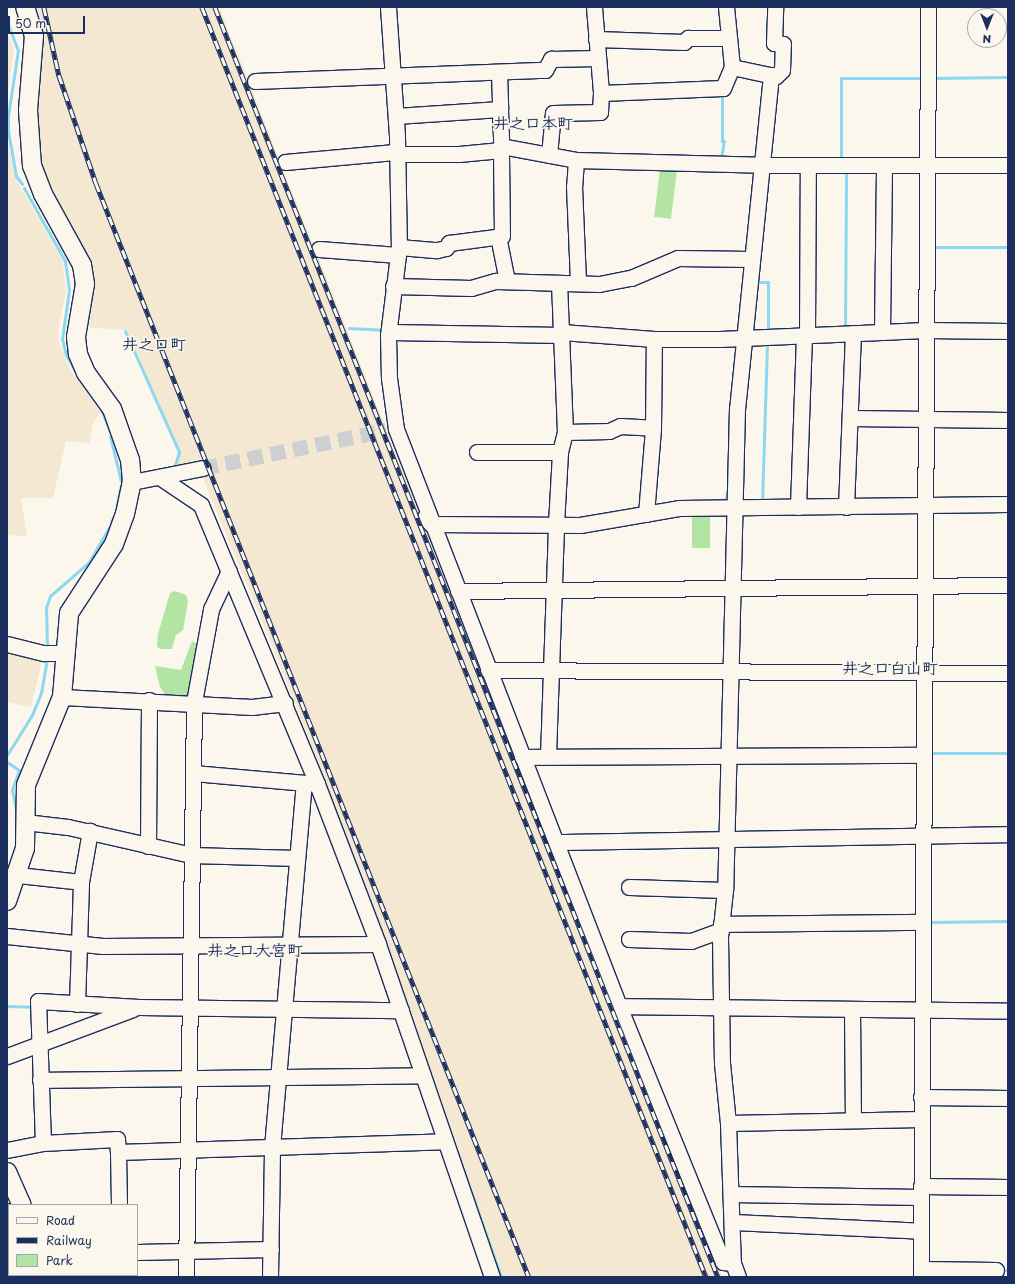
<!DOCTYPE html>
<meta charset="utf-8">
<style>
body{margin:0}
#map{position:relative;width:1015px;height:1284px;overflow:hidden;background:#fbf7ec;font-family:"Playpen Sans","Klee One",sans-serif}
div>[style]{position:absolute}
.built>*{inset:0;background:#f4e8d2}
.green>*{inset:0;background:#b2e4a4;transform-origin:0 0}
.stream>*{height:3px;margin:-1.5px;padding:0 1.5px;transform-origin:1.5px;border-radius:1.5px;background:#8dd8ee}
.minor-tunnel>*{height:15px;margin-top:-7.5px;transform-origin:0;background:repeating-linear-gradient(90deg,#cecfd0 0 15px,transparent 0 23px)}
.roads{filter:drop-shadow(1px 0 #1b2f5e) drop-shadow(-1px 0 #1b2f5e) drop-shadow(0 1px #1b2f5e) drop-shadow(0 -1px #1b2f5e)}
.minor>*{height:15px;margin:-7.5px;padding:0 7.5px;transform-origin:7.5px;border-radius:7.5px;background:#fbf7ec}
.major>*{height:18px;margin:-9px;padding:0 9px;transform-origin:9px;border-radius:9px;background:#fbf7ec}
.rail>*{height:4.5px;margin-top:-2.25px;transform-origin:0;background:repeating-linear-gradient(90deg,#fbf7ec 0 9px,#1b2f5e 0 18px);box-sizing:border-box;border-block:1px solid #1b2f5e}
span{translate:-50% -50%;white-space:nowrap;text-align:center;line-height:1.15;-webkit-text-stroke:3.5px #fbf7ec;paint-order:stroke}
.quarter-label{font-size:16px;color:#1b2f5e;font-weight:700}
.frame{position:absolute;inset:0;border:8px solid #1b2f5e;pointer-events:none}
.legend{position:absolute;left:8px;top:1204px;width:130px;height:72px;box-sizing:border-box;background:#fbf7ec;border:1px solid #a1a7b3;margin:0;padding:5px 7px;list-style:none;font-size:12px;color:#1b2f5e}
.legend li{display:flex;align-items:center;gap:8px;height:20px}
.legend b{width:20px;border:1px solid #a1a7b3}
.north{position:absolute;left:967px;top:8px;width:40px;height:40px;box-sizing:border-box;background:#fbf7ec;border:1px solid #a1a7b3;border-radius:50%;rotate:180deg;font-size:11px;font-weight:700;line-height:16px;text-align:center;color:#1b2f5e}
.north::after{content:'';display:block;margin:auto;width:14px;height:18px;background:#1b2f5e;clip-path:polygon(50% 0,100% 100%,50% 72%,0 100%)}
.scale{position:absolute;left:8px;top:16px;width:77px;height:18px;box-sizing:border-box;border:2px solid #1b2f5e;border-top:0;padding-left:5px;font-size:12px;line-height:14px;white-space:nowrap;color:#1b2f5e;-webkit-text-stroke:3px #fbf7ec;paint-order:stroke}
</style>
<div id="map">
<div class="built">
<i style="clip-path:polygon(30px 7px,219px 7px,722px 1277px,502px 1277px,376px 912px,274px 650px,197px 464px,177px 468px,175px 463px,180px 451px,127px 330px,82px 327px,90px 295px,41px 182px)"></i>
<i style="clip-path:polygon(7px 31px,14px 49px,7px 99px)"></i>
<i style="clip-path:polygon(7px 139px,15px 178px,63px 261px,66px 294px,59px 323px,59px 343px,70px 369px,100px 412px,92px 426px,90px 443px,66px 441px,53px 498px,21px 498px,27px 536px,7px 535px)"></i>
<i style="clip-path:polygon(7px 647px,43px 657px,31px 707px,7px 702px)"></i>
</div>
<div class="green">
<i style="left:660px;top:169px;width:17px;height:48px;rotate:7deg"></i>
<i style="left:692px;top:513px;width:18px;height:35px"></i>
<i style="clip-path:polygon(175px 591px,186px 595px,188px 601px,183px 630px,176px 635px,172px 649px,160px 649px,157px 646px,158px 634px,170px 593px)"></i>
<i style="clip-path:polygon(192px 641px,197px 644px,189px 695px,166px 696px,160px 687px,155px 666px,181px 670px)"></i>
</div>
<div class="stream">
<i style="left:7px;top:22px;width:30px;rotate:69deg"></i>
<i style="left:18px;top:50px;width:67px;rotate:98.6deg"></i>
<i style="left:8px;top:116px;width:15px;rotate:90deg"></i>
<i style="left:8px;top:131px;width:46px;rotate:79.9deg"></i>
<i style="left:16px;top:176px;width:10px;rotate:53deg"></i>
<i style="left:933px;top:78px;width:75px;rotate:-0.8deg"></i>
<i style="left:721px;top:159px;width:18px;rotate:-81deg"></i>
<i style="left:724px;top:141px;width:2px;rotate:180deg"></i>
<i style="left:722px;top:141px;width:47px;rotate:-90deg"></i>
<i style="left:839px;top:160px;width:3px;rotate:-45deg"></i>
<i style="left:841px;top:158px;width:80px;rotate:-90deg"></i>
<i style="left:841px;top:78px;width:80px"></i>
<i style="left:24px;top:188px;width:84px;rotate:60.7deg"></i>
<i style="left:65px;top:261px;width:29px;rotate:82deg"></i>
<i style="left:69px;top:290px;width:49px;rotate:98.1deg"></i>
<i style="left:62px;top:339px;width:16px;rotate:76deg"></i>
<i style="left:66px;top:355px;width:24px;rotate:60deg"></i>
<i style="left:931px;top:247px;width:77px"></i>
<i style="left:754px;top:282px;width:14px"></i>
<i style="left:768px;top:282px;width:48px;rotate:90deg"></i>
<i style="left:845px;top:327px;width:157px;rotate:-89.6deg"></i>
<i style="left:349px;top:328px;width:34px;rotate:3deg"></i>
<i style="left:125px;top:331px;width:133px;rotate:65.9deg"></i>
<i style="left:179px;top:452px;width:14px;rotate:107deg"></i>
<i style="left:100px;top:406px;width:26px;rotate:69deg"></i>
<i style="left:110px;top:436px;width:46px;rotate:76.3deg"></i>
<i style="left:726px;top:502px;width:11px;rotate:-85deg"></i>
<i style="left:762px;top:503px;width:162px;rotate:-88.2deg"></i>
<i style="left:116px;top:510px;width:25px;rotate:-79deg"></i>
<i style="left:111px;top:522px;width:7px;rotate:-63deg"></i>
<i style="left:47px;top:648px;width:40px;rotate:-91.4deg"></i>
<i style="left:46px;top:608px;width:13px;rotate:-72deg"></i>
<i style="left:50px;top:596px;width:52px;rotate:-41.1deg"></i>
<i style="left:89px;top:562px;width:39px;rotate:-60deg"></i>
<i style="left:929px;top:753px;width:79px"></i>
<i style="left:7px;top:755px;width:47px;rotate:-58deg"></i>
<i style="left:32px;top:715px;width:24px;rotate:-68deg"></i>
<i style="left:41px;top:693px;width:36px;rotate:-80deg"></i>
<i style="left:7px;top:762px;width:14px;rotate:34deg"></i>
<i style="left:19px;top:770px;width:21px;rotate:109deg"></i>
<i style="left:12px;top:790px;width:24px;rotate:78deg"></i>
<i style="left:323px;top:780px;width:162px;rotate:69deg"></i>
<i style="left:927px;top:922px;width:81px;rotate:-0.7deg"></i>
<i style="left:7px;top:1006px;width:25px;rotate:2deg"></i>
<i style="left:457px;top:1152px;width:133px;rotate:70.6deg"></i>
<i style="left:1000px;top:1270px;width:8px"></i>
</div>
<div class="minor-tunnel">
<i style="left:203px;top:468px;width:187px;rotate:-11.7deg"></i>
</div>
<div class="roads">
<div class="minor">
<i style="left:388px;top:7px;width:130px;rotate:86deg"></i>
<i style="left:397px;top:137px;width:110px;rotate:89deg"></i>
<i style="left:399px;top:247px;width:89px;rotate:97.1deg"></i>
<i style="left:388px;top:335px;width:43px;rotate:88.7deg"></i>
<i style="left:389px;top:378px;width:51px;rotate:82.2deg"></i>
<i style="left:396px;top:429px;width:619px;rotate:68.87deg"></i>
<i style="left:619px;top:1006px;width:276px;rotate:67.9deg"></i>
<i style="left:723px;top:1262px;width:10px;rotate:6deg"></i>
<i style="left:594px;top:7px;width:86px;rotate:85.3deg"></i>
<i style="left:601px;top:93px;width:122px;rotate:-2.3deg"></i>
<i style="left:723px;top:88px;width:23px;rotate:-67deg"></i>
<i style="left:732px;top:67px;width:60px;rotate:-95.7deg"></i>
<i style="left:596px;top:39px;width:88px;rotate:2deg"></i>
<i style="left:684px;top:42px;width:6px;rotate:-45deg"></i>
<i style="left:688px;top:38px;width:41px"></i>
<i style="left:732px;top:67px;width:40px;rotate:12deg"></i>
<i style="left:771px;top:75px;width:335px;rotate:95.8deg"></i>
<i style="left:737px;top:408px;width:482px;rotate:91.4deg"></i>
<i style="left:725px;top:890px;width:47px;rotate:96.1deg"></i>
<i style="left:720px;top:937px;width:126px;rotate:89.1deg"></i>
<i style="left:722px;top:1063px;width:60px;rotate:84.3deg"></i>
<i style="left:728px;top:1123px;width:140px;rotate:88deg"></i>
<i style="left:733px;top:1263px;width:15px;rotate:70deg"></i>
<i style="left:499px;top:73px;width:36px;rotate:88deg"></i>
<i style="left:771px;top:75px;width:5px;rotate:11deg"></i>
<i style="left:776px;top:76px;width:8px;rotate:-45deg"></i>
<i style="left:782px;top:70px;width:26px;rotate:-88deg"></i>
<i style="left:783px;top:44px;width:9px;rotate:-174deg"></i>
<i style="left:774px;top:43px;width:36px;rotate:-88deg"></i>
<i style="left:255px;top:81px;width:290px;rotate:-2.2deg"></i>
<i style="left:545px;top:70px;width:13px;rotate:-61deg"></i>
<i style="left:551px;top:59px;width:46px;rotate:-1.2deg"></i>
<i style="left:396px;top:116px;width:104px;rotate:-3.9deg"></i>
<i style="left:500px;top:109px;width:37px;rotate:88deg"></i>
<i style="left:395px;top:154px;width:64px"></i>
<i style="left:459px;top:154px;width:42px;rotate:-5.4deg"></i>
<i style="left:501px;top:150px;width:4px;rotate:-90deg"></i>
<i style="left:501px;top:146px;width:76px;rotate:10.6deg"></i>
<i style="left:576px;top:160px;width:185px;rotate:1.5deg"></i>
<i style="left:761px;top:165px;width:247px"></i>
<i style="left:549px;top:155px;width:42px;rotate:-84.6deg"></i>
<i style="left:553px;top:113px;width:47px;rotate:-1.2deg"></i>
<i style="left:600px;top:112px;width:19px;rotate:-87deg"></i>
<i style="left:576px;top:160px;width:26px;rotate:94deg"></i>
<i style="left:574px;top:186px;width:97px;rotate:87.6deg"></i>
<i style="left:285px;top:162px;width:110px;rotate:-5.2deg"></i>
<i style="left:498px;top:236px;width:46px;rotate:78.7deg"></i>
<i style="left:399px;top:247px;width:38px;rotate:5deg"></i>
<i style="left:437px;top:250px;width:9px;rotate:-13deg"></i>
<i style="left:446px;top:248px;width:6px;rotate:-59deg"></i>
<i style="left:449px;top:243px;width:53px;rotate:-7.5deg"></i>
<i style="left:502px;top:236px;width:86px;rotate:-90.7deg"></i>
<i style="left:319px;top:249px;width:79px;rotate:4.3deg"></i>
<i style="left:393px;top:286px;width:78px;rotate:1.5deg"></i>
<i style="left:471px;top:288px;width:26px;rotate:-16deg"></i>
<i style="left:496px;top:281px;width:103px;rotate:1.7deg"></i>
<i style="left:599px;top:284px;width:33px;rotate:-11deg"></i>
<i style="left:631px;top:278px;width:51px;rotate:-23.1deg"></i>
<i style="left:678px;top:258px;width:72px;rotate:0.8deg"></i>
<i style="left:390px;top:332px;width:172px;rotate:1deg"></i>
<i style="left:562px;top:332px;width:92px;rotate:4.4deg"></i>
<i style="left:654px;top:339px;width:66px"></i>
<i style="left:720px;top:339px;width:206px;rotate:-2.5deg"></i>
<i style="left:926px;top:330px;width:82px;rotate:0.7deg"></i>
<i style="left:882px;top:332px;width:167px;rotate:-89.3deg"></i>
<i style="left:807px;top:334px;width:169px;rotate:-89.7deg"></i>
<i style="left:850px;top:418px;width:158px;rotate:0.7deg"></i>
<i style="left:565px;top:432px;width:44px;rotate:-1.3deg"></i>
<i style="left:609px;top:431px;width:12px;rotate:-24deg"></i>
<i style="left:620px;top:426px;width:33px;rotate:3deg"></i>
<i style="left:477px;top:452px;width:83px"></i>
<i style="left:161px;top:478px;width:48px;rotate:34deg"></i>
<i style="left:201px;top:505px;width:302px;rotate:67.4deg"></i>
<i style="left:317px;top:784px;width:124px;rotate:-174.9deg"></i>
<i style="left:132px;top:482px;width:72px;rotate:-11.2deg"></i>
<i style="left:798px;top:507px;width:173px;rotate:-88deg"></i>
<i style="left:846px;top:507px;width:174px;rotate:-87.7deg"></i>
<i style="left:646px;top:514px;width:86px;rotate:-85.3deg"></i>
<i style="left:653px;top:428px;width:89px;rotate:-89.4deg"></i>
<i style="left:425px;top:517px;width:9px;rotate:49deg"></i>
<i style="left:431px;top:524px;width:149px;rotate:0.4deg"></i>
<i style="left:580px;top:525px;width:100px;rotate:-9.7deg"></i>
<i style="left:679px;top:508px;width:329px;rotate:-0.7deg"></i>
<i style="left:458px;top:591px;width:550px;rotate:-0.63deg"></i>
<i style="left:7px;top:644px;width:38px;rotate:14deg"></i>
<i style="left:44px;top:653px;width:21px"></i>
<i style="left:488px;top:670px;width:520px;rotate:0.33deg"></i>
<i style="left:62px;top:697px;width:190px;rotate:3deg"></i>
<i style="left:252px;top:707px;width:33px;rotate:-7deg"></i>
<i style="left:548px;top:756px;width:232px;rotate:-88deg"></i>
<i style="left:556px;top:524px;width:72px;rotate:-86.8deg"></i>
<i style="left:560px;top:452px;width:21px;rotate:-76deg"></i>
<i style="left:565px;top:432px;width:149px;rotate:-92.3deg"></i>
<i style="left:522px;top:757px;width:402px;rotate:-0.3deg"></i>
<i style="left:317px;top:784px;width:171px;rotate:69.1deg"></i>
<i style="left:378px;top:944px;width:352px;rotate:71.1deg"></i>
<i style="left:25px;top:822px;width:43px;rotate:6.6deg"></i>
<i style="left:68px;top:827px;width:126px;rotate:12.8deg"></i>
<i style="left:191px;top:855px;width:106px;rotate:1.6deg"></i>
<i style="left:556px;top:842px;width:452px;rotate:-1deg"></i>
<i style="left:148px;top:846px;width:146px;rotate:-89.6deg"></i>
<i style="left:18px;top:875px;width:63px;rotate:6.3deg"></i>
<i style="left:629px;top:887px;width:96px;rotate:1.8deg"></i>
<i style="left:721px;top:924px;width:201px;rotate:-0.6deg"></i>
<i style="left:7px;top:936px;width:96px;rotate:6deg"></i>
<i style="left:102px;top:946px;width:276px;rotate:-0.4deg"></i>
<i style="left:629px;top:939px;width:62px;rotate:1.8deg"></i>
<i style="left:691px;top:941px;width:32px;rotate:-20deg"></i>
<i style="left:77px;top:1004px;width:122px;rotate:-88.1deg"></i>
<i style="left:81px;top:882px;width:52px;rotate:-80deg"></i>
<i style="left:619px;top:1006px;width:389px;rotate:0.7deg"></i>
<i style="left:852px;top:1009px;width:111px;rotate:89.5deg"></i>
<i style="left:7px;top:1056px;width:134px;rotate:-20.5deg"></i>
<i style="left:40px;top:1080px;width:383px;rotate:-0.7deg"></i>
<i style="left:921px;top:1097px;width:87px;rotate:0.7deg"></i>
<i style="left:728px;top:1123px;width:193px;rotate:-1.2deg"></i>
<i style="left:43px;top:1143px;width:142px;rotate:-92deg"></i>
<i style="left:38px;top:1001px;width:101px;rotate:3.4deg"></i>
<i style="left:139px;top:1007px;width:262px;rotate:0.7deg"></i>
<i style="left:7px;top:1150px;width:37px;rotate:-11deg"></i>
<i style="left:43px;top:1143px;width:74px;rotate:-3.1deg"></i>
<i style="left:117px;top:1139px;width:13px;rotate:86deg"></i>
<i style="left:118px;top:1152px;width:327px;rotate:-1.9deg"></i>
<i style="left:118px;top:1152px;width:53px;rotate:88.9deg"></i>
<i style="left:921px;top:1186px;width:87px;rotate:0.7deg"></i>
<i style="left:731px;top:1194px;width:190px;rotate:0.9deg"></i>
<i style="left:7px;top:1211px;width:2px;rotate:27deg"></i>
<i style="left:733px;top:1222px;width:188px;rotate:2.7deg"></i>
<i style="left:137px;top:1252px;width:134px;rotate:-1.3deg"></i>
<i style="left:921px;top:1269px;width:75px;rotate:0.8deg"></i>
<i style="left:186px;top:1277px;width:575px;rotate:-89.2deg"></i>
<i style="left:194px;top:702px;width:95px;rotate:-79.6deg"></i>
<i style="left:211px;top:609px;width:42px;rotate:-64.7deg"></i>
<i style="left:270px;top:1277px;width:130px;rotate:-89.1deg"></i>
<i style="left:272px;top:1147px;width:365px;rotate:-85deg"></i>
<i style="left:921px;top:1277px;width:1270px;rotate:-89.68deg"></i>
</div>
<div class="major">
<i style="left:7px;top:901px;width:56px;rotate:-71.2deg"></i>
<i style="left:25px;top:848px;width:63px;rotate:-89.1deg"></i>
<i style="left:26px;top:785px;width:95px;rotate:-67.8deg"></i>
<i style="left:62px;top:697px;width:84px;rotate:-85.2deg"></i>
<i style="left:69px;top:613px;width:82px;rotate:-56.9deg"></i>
<i style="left:114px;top:544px;width:32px;rotate:-70deg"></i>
<i style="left:125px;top:514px;width:33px;rotate:-78deg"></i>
<i style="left:132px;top:482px;width:22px;rotate:-95deg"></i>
<i style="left:130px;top:460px;width:54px;rotate:-109.4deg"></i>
<i style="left:112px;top:409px;width:44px;rotate:-125.8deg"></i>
<i style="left:86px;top:373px;width:21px;rotate:-113deg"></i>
<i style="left:78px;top:354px;width:17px;rotate:-97deg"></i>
<i style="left:76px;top:337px;width:54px;rotate:-80.4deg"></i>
<i style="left:85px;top:284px;width:19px;rotate:-99deg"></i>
<i style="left:82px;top:265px;width:81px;rotate:-118.8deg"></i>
<i style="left:43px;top:194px;width:30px;rotate:-111deg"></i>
<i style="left:32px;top:166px;width:56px;rotate:-94.1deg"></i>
<i style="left:28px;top:110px;width:74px;rotate:-85.4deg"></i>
<i style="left:34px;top:36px;width:30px;rotate:-107deg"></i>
<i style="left:7px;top:1172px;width:36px;rotate:66deg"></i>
<i style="left:52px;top:1275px;width:2px;rotate:63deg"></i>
</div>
</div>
<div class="rail">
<i style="left:44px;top:7px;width:70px;rotate:77.6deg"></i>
<i style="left:59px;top:75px;width:114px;rotate:71.1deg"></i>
<i style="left:96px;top:183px;width:1177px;rotate:68.41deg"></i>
<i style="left:202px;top:7px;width:1366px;rotate:68.35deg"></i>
<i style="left:215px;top:7px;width:1366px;rotate:68.39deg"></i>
</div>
<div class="quarter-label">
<span style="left:533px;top:122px">井之口本町</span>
<span style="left:154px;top:343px">井之口町</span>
<span style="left:890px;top:667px">井之口白山町</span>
<span style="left:255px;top:949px">井之口大宮町</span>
</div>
<div class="frame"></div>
<ul class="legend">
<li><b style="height:5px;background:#fbf7ec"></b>Road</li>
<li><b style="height:5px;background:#1b2f5e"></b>Railway</li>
<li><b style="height:11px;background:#b2e4a4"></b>Park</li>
</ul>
<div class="north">N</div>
<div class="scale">50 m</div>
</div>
